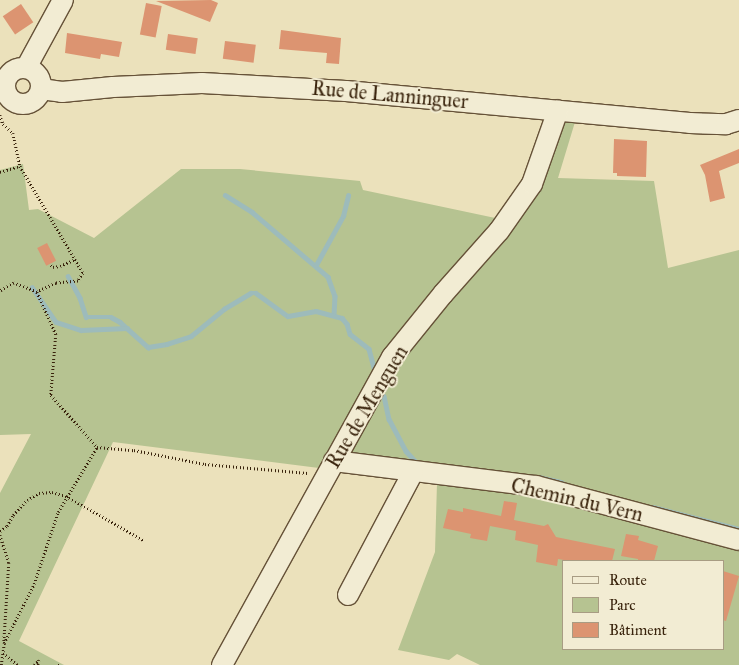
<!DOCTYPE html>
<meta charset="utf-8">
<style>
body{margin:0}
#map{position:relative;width:739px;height:665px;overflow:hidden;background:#ebe1bb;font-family:"IM FELL Great Primer",serif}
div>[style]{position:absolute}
.green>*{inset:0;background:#b6c391}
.stream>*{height:4.5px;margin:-2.25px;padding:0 2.25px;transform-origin:2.25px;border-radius:2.25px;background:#9dbbbb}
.building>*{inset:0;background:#dc9471;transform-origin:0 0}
.path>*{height:2.5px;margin-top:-1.25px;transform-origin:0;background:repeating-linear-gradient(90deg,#39230c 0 1px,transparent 0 3.5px)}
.roads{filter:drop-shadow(1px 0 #665238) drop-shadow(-1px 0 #665238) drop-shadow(0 1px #665238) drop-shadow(0 -1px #665238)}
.minor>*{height:20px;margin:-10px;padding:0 10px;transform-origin:10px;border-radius:10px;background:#f2ecd3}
.minor>.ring{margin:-10px;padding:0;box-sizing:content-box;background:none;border:20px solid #f2ecd3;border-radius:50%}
span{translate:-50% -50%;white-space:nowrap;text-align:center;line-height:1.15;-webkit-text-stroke:4px #f2ecd3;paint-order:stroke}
.street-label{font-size:20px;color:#39230c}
.legend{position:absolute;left:562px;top:560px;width:162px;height:90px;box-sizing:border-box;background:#f2ecd3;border:1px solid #a89c83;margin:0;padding:6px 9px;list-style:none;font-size:15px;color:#39230c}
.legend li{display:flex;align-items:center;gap:10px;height:25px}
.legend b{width:25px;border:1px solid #a89c83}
</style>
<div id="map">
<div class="green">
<i style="clip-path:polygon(evenodd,575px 122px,558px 178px,654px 181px,668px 268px,739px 250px,739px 665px,480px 665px,457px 654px,449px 660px,398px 650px,435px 552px,437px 483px,113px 442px,19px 641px,64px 665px,0 665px,0 493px,31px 434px,0 435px,0 170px,23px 164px,29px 210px,38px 209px,94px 238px,181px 169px,240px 169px,360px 181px,363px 190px,500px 219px,522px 195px,553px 124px,575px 122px,563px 561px,723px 561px,723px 649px,563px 649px,563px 561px)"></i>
</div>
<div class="stream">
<i style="left:225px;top:195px;width:32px;rotate:32deg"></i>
<i style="left:252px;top:212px;width:100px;rotate:40.5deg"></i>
<i style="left:328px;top:277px;width:20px;rotate:70deg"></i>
<i style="left:335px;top:296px;width:19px;rotate:93deg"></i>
<i style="left:316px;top:265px;width:56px;rotate:-61.1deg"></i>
<i style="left:343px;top:216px;width:21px;rotate:-76deg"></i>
<i style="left:68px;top:276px;width:25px;rotate:61deg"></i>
<i style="left:80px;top:298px;width:20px;rotate:72deg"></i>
<i style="left:86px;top:317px;width:25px"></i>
<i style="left:111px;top:317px;width:10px;rotate:29deg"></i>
<i style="left:120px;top:322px;width:38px;rotate:42deg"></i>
<i style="left:148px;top:347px;width:19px;rotate:-9deg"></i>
<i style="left:167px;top:344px;width:25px;rotate:-18deg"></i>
<i style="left:191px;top:336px;width:43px;rotate:-39.3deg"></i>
<i style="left:224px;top:309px;width:31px;rotate:-31deg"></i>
<i style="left:251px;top:293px;width:5px"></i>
<i style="left:256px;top:293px;width:39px;rotate:36deg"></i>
<i style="left:288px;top:316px;width:28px;rotate:-10deg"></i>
<i style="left:316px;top:311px;width:27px;rotate:15deg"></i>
<i style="left:342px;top:318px;width:8px;rotate:50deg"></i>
<i style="left:347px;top:324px;width:10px;rotate:73deg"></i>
<i style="left:350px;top:334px;width:24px;rotate:38deg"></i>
<i style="left:369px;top:349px;width:24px;rotate:75deg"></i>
<i style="left:32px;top:287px;width:42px;rotate:55.6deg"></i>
<i style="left:56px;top:322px;width:26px;rotate:18deg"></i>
<i style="left:81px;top:330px;width:46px;rotate:-2.5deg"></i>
<i style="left:384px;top:396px;width:24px;rotate:78deg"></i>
<i style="left:389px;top:419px;width:36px;rotate:62deg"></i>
<i style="left:406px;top:451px;width:19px;rotate:47deg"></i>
<i style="left:539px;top:477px;width:23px;rotate:13deg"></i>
<i style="left:653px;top:507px;width:89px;rotate:14.3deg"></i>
</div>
<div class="building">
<i style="clip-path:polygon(211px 0,218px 3px,210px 22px,156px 1px)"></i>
<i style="left:146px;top:3px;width:16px;height:32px;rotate:11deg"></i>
<i style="left:21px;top:4px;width:22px;height:22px;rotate:56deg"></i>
<i style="clip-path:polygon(281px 30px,341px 38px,339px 64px,326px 63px,327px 53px,279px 49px)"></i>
<i style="clip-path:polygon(67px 33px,122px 42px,119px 57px,101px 54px,100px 59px,65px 53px)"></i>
<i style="left:168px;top:34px;width:30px;height:16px;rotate:8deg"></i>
<i style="left:225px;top:41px;width:31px;height:18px;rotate:7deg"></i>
<i style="clip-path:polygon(614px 139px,647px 141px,646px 177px,617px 176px,617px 173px,613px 173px)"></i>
<i style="clip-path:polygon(739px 149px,739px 163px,719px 171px,725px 198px,710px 202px,705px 175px,700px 165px)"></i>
<i style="left:47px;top:243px;width:20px;height:11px;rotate:63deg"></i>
<i style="clip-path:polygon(504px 501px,517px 503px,514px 520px,544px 526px,548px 524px,556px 537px,615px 549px,612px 561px,570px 561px,558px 559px,557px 566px,536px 562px,538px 545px,515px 540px,516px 531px,490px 526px,487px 541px,470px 538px,471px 534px,443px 528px,448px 509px,463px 512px,463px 508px,501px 516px)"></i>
<i style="clip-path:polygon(626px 534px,639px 536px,638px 540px,658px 546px,654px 561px,638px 561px,638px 559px,621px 556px)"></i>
<i style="clip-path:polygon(723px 571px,739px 576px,726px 621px,723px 620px)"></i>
</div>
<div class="path">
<i style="left:0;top:115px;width:9px;rotate:72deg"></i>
<i style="left:3px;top:124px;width:13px;rotate:42deg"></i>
<i style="left:13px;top:133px;width:34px;rotate:78deg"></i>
<i style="left:20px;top:166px;width:124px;rotate:59.5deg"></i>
<i style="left:83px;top:273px;width:9px;rotate:122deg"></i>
<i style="left:78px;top:281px;width:22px;rotate:175deg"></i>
<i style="left:56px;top:283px;width:21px;rotate:155deg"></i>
<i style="left:37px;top:292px;width:25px;rotate:-159deg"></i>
<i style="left:14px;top:283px;width:16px;rotate:150deg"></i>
<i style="left:0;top:172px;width:21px;rotate:-17deg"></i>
<i style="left:51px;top:265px;width:3px;rotate:45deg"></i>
<i style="left:53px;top:267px;width:7px;rotate:-8deg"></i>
<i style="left:60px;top:266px;width:17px;rotate:-24deg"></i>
<i style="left:37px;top:292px;width:46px;rotate:65.7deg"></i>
<i style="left:56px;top:334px;width:61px;rotate:94.7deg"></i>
<i style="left:51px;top:395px;width:69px;rotate:48.5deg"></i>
<i style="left:97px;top:447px;width:37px;rotate:5deg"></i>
<i style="left:134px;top:450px;width:72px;rotate:11.2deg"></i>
<i style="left:205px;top:464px;width:103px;rotate:5deg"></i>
<i style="left:0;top:531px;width:9px;rotate:-36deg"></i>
<i style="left:7px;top:526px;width:13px;rotate:-61deg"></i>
<i style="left:13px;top:515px;width:21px;rotate:-47deg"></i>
<i style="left:27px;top:500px;width:14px;rotate:-30deg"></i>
<i style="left:39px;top:493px;width:13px;rotate:-4deg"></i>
<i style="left:52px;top:492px;width:15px;rotate:16deg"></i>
<i style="left:66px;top:496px;width:89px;rotate:29.7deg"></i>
<i style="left:0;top:535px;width:29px;rotate:72deg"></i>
<i style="left:9px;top:563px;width:80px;rotate:93.6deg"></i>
<i style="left:4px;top:643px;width:66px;rotate:-63deg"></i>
<i style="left:34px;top:584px;width:76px;rotate:-71.6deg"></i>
<i style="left:58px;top:512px;width:76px;rotate:-59deg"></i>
<i style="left:3px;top:653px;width:19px;rotate:39deg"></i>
<i style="left:1px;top:665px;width:22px;rotate:-82deg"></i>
<i style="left:34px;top:665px;width:7px;rotate:-45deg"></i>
<i style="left:39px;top:660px;width:5px;rotate:101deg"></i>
<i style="left:58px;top:665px;width:1px"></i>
</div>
<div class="roads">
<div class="minor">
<i class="ring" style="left:5px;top:68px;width:16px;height:16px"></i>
<i style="left:26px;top:68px;width:77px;rotate:-61.4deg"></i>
<i style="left:41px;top:89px;width:21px;rotate:8deg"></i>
<i style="left:62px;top:92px;width:51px;rotate:-5.6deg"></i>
<i style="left:113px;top:87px;width:89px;rotate:-2.6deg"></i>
<i style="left:202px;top:83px;width:144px;rotate:3.2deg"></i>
<i style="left:346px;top:91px;width:345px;rotate:5.3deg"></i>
<i style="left:690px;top:123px;width:36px;rotate:2deg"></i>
<i style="left:726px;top:124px;width:14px;rotate:-17deg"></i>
<i style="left:334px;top:461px;width:204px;rotate:7.1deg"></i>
<i style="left:536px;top:486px;width:210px;rotate:14.9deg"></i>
<i style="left:348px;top:595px;width:139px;rotate:-62.1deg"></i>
<i style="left:222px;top:665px;width:352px;rotate:-61.1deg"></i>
<i style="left:392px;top:357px;width:81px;rotate:-51deg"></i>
<i style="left:443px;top:294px;width:84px;rotate:-48.4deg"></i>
<i style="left:499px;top:231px;width:57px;rotate:-54.9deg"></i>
<i style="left:532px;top:184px;width:78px;rotate:-70.6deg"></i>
</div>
</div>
<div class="street-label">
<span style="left:390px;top:95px;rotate:5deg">Rue de Lanninguer</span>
<span style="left:367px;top:407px;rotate:-59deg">Rue de Menguen</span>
<span style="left:577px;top:500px;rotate:13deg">Chemin du Vern</span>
</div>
<ul class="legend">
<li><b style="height:6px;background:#f2ecd3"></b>Route</li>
<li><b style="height:14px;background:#b6c391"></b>Parc</li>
<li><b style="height:14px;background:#dc9471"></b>Bâtiment</li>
</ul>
</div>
